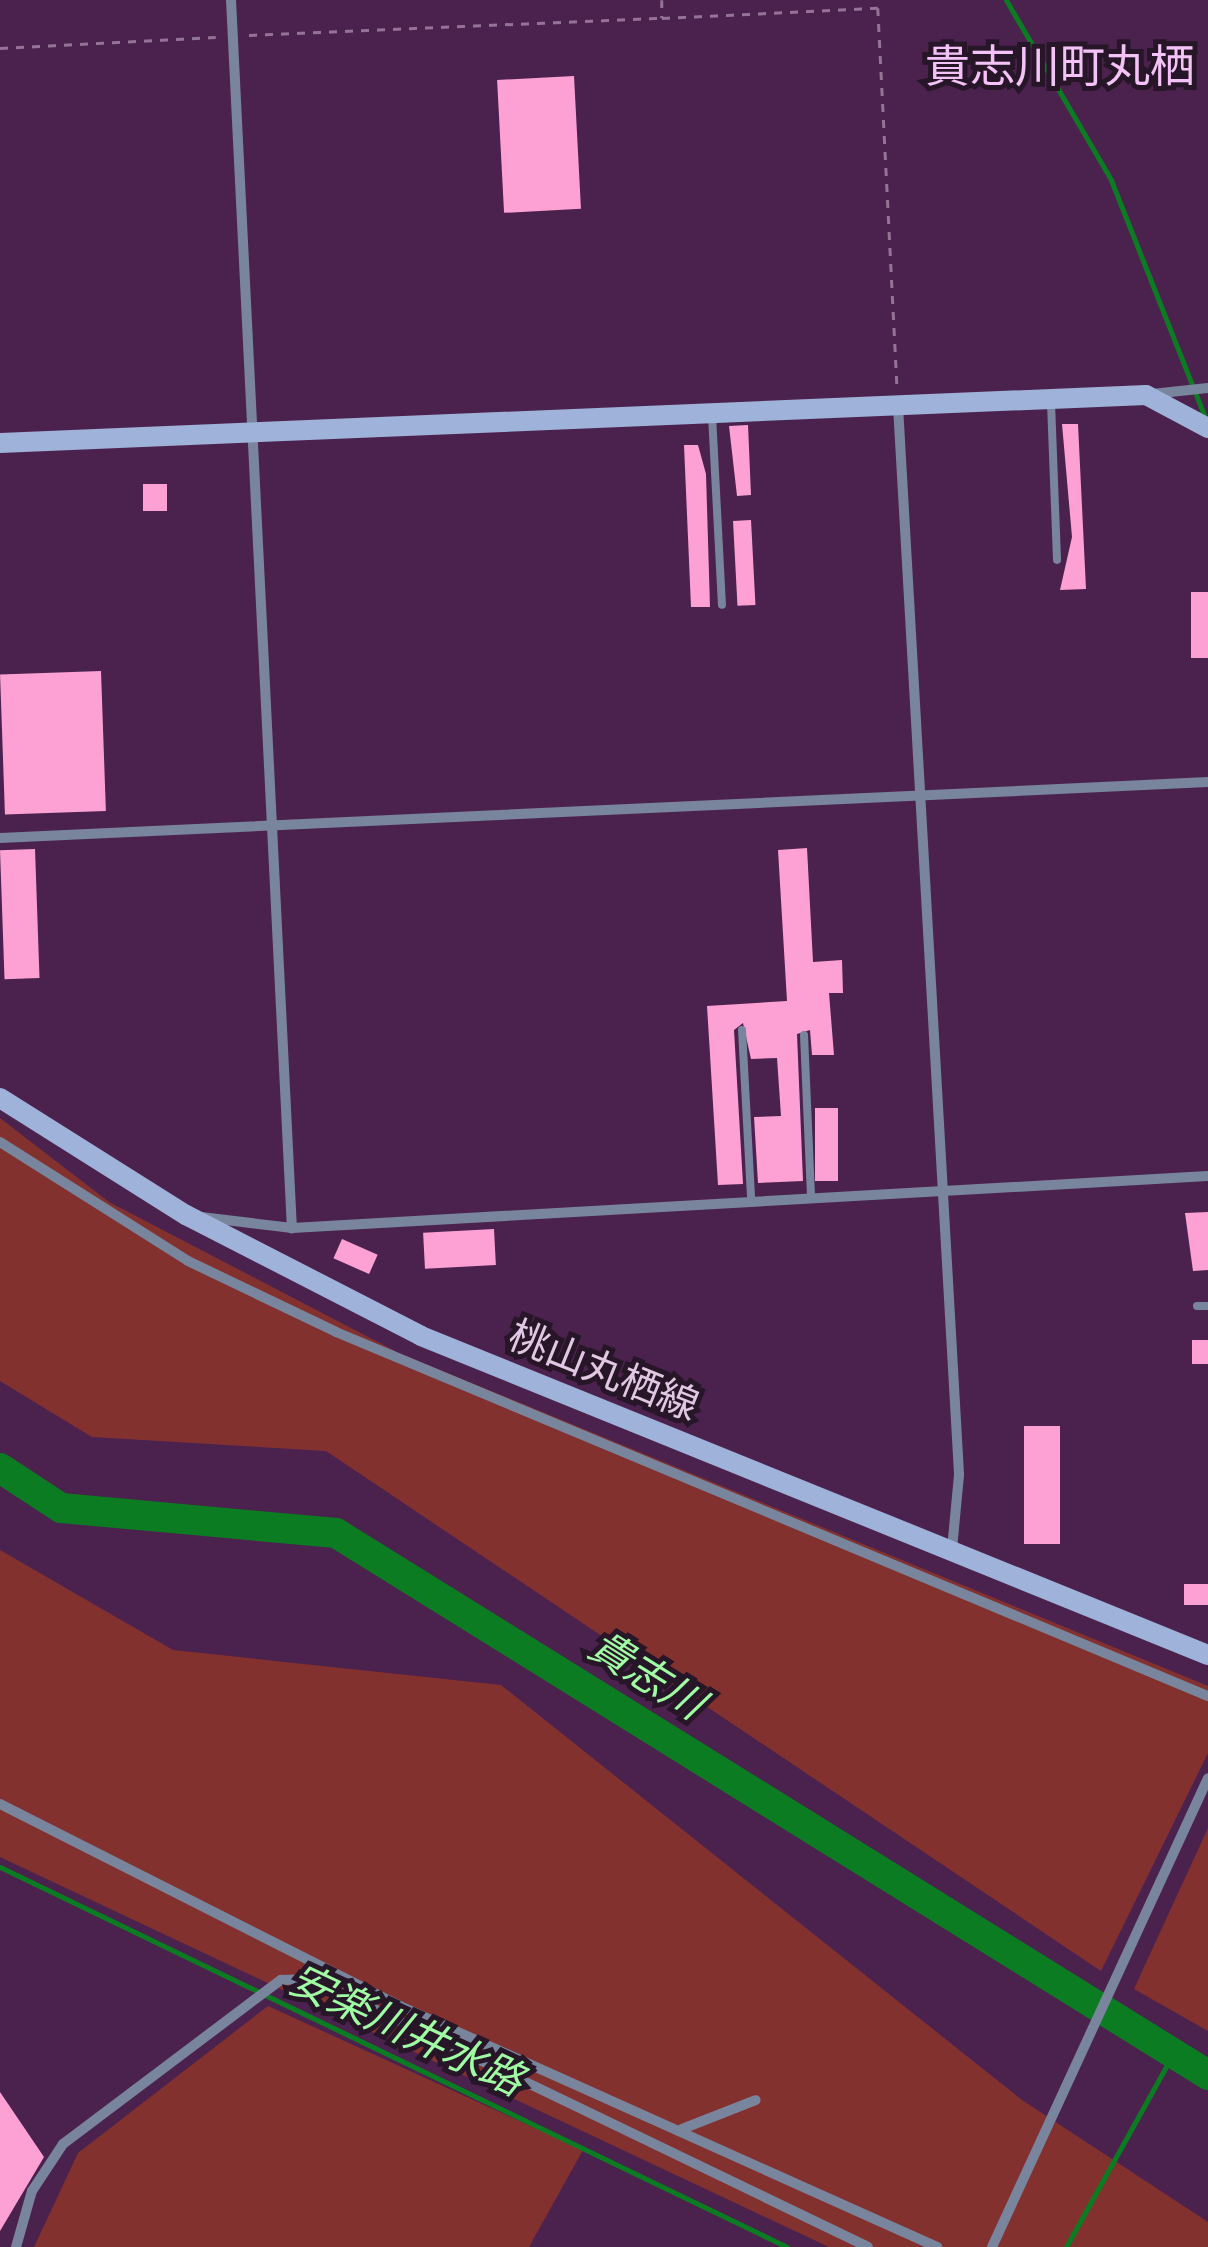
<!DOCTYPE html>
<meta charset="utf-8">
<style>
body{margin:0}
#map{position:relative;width:1208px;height:2247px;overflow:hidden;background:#4b224d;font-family:"Alegreya Sans","Noto Sans JP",sans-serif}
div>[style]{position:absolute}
.green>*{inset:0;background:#83312f}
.stream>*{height:5px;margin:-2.5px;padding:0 2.5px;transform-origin:2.5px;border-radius:2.5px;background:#0b7c22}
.river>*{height:30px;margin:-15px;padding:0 15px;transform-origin:15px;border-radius:15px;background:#0b7c22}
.building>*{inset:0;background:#fda1d5;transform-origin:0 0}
.path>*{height:2.5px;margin-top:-1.25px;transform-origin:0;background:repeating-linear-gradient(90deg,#947396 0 8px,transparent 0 16px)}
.lane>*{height:8px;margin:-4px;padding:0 4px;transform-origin:4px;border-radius:4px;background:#79859d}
.street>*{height:10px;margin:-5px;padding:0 5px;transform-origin:5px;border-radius:5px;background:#79859d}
.secondary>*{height:20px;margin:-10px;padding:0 10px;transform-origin:10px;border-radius:10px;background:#9fb2d9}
span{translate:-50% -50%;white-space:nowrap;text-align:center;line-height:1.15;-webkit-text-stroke:10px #271528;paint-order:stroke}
.street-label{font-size:40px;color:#e1c8e2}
.water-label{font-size:42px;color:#a0fca3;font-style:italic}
.quarter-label{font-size:45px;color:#f3c2f6}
</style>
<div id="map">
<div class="green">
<i style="clip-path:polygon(0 1118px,109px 1202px,399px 1353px,1208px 1686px,1208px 1753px,1101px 1971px,326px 1451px,92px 1437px,0 1381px)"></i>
<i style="clip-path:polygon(0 1550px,173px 1650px,501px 1685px,1022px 2100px,1208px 2222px,1208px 2247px,829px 2247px,0 1857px)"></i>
<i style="clip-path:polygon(1208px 1828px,1208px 2031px,1134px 1989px)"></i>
<i style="clip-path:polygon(268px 2006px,583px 2150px,529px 2247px,34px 2247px,78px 2153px)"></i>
</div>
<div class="stream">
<i style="left:1006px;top:0;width:208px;rotate:59.7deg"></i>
<i style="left:1111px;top:180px;width:258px;rotate:68.4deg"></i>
<i style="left:0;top:1867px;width:874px;rotate:25.77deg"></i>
<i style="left:1066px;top:2247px;width:221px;rotate:-61deg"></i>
</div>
<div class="river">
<i style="left:0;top:1468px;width:73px;rotate:33.3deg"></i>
<i style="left:61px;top:1508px;width:276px;rotate:5.2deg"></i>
<i style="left:336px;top:1533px;width:1027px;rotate:31.86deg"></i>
</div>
<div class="building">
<i style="left:574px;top:76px;width:133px;height:77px;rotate:87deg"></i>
<i style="clip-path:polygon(1062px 424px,1078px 424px,1086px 589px,1060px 590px,1072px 537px)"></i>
<i style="clip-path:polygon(748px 425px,751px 495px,737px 496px,729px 426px)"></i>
<i style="clip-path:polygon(684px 445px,698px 445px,706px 474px,710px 607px,691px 607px)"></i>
<i style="left:143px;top:484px;width:24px;height:27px"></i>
<i style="left:751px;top:520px;width:85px;height:18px;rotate:87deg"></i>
<i style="left:1208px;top:592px;width:66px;height:17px;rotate:90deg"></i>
<i style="left:101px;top:671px;width:140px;height:101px;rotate:88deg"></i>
<i style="clip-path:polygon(807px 848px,813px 962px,842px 960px,843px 993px,829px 993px,834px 1055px,812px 1055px,810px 1030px,797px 1034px,803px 1181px,758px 1183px,754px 1117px,781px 1116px,777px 1058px,751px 1059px,743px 1023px,734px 1030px,743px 1184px,718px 1185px,707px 1006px,787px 1001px,778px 850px)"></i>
<i style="left:35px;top:849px;width:129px;height:35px;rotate:88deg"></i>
<i style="left:815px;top:1108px;width:23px;height:73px"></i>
<i style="clip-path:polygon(1208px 1212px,1208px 1270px,1193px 1271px,1185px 1213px)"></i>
<i style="left:494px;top:1229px;width:36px;height:71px;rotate:87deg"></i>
<i style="left:342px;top:1239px;width:39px;height:21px;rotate:24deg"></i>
<i style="left:1208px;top:1340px;width:24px;height:16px;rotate:90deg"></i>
<i style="left:1024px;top:1426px;width:36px;height:118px"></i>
<i style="left:1208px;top:1584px;width:21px;height:24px;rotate:90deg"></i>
<i style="clip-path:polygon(0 2092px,44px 2157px,0 2231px)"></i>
</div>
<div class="path">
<i style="left:662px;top:0;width:18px;rotate:90deg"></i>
<i style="left:662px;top:18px;width:216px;rotate:-2.7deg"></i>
<i style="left:878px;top:8px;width:380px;rotate:87.1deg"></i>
<i style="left:249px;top:35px;width:413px;rotate:-2.4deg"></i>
<i style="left:0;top:48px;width:216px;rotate:-2.9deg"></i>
</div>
<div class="lane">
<i style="left:1051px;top:403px;width:157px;rotate:87.8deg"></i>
<i style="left:712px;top:415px;width:190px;rotate:87deg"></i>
<i style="left:742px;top:1030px;width:168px;rotate:86.9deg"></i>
<i style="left:804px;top:1035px;width:162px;rotate:87.5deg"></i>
<i style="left:1197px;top:1306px;width:11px"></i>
</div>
<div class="street">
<i style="left:231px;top:0;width:1230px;rotate:87.16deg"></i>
<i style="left:1152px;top:394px;width:56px;rotate:-6.1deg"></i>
<i style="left:898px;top:406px;width:1071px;rotate:86.73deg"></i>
<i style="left:959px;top:1475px;width:74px;rotate:95.4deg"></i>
<i style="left:0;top:838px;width:1209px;rotate:-2.65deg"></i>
<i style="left:0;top:1142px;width:222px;rotate:32.3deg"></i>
<i style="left:188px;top:1261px;width:164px;rotate:25.6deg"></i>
<i style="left:336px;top:1332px;width:945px;rotate:22.66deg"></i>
<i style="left:201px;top:1217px;width:92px;rotate:6.9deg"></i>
<i style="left:292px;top:1228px;width:917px;rotate:-3.25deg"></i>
<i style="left:0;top:1804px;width:448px;rotate:26.8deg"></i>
<i style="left:400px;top:2006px;width:589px;rotate:24.17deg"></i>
<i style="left:682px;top:2129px;width:79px;rotate:-21.4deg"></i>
<i style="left:16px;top:2247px;width:58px;rotate:-74.1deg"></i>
<i style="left:32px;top:2191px;width:56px;rotate:-56.6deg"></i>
<i style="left:63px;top:2144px;width:273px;rotate:-37deg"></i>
<i style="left:281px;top:1980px;width:31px;rotate:-2deg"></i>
<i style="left:312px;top:1979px;width:617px;rotate:25.73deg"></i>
<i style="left:992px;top:2247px;width:516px;rotate:-65.27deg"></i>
</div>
<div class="secondary">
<i style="left:0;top:443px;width:1147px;rotate:-2.4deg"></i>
<i style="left:1146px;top:395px;width:70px;rotate:28deg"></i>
<i style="left:0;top:1098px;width:220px;rotate:32.2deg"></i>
<i style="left:186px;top:1215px;width:264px;rotate:27.2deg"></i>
<i style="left:421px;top:1336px;width:849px;rotate:22.06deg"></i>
</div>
<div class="street-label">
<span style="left:603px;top:1372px;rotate:22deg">桃山丸栖線</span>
</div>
<div class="water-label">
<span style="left:646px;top:1676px;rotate:32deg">貴志川</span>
<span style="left:406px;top:2031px;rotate:25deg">安楽川井水路</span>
</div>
<div class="quarter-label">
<span style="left:1060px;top:69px">貴志川町丸栖</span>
</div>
</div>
